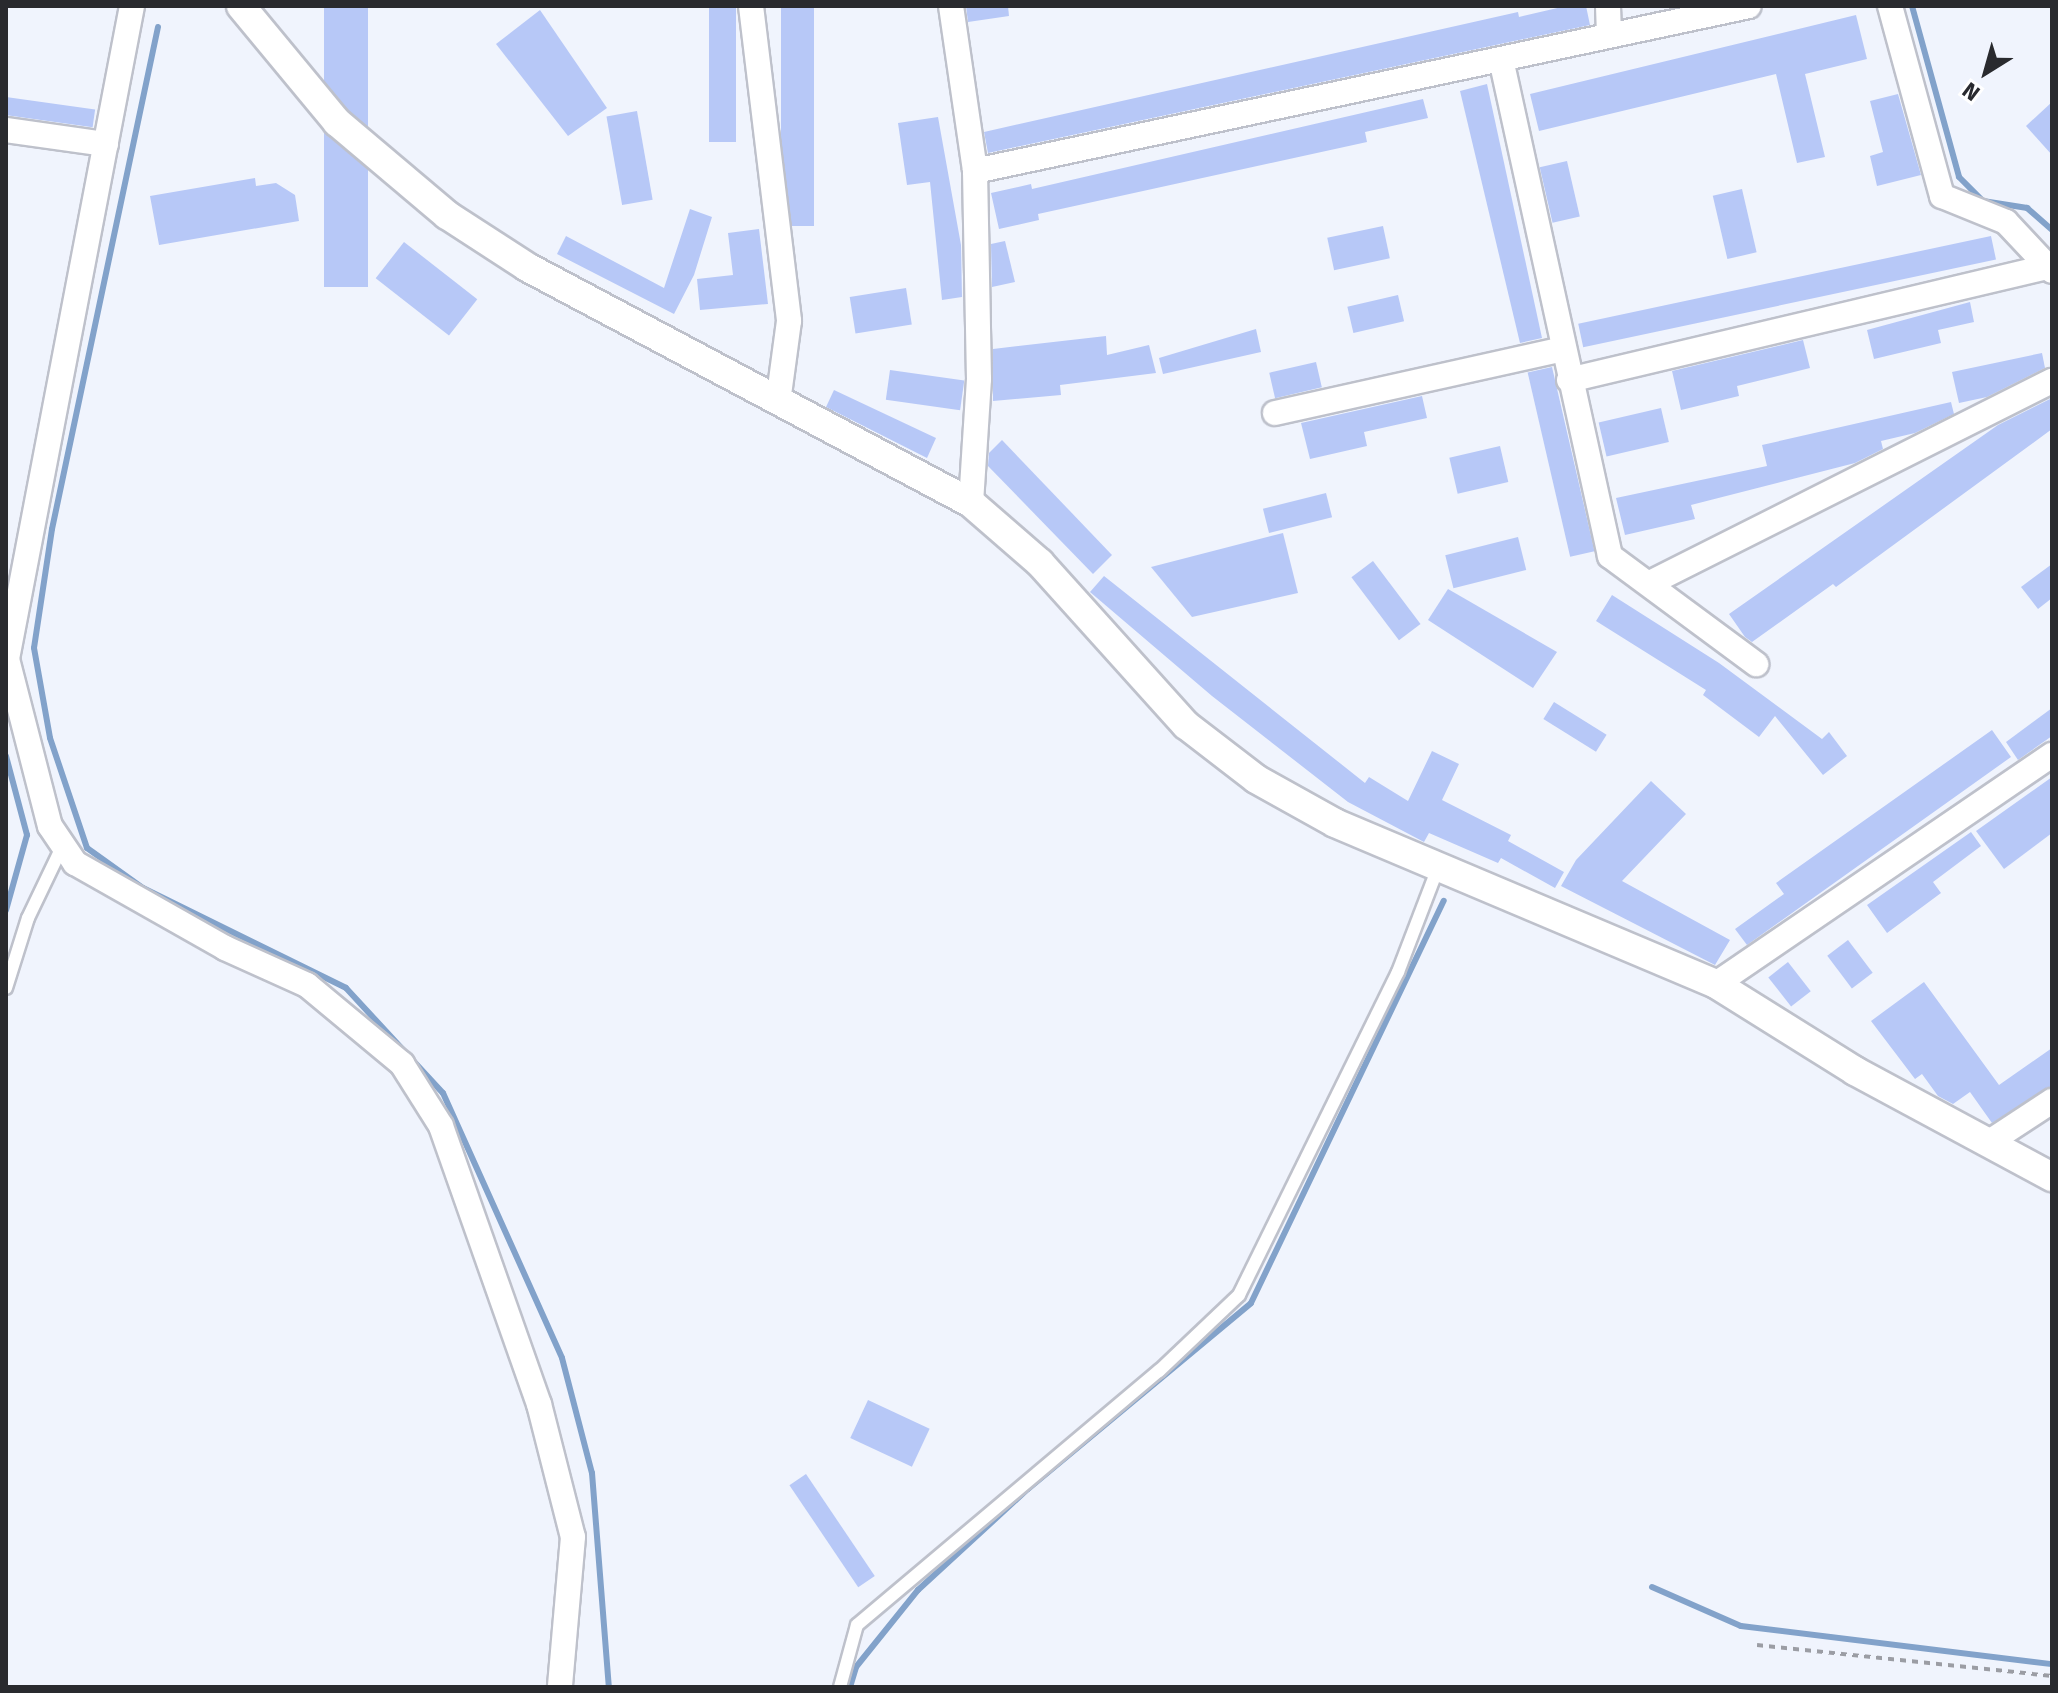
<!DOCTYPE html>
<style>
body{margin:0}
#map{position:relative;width:2058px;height:1693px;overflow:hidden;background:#f0f4fd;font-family:"Fira Sans",sans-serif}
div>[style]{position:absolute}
.stream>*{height:6px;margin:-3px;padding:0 3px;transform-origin:3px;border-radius:3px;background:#82a2ca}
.building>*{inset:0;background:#b7c8f7;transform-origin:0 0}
.path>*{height:4px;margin-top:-2px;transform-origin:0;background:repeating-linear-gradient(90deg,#9b9da4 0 6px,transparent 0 12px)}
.roads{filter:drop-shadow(2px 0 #bec1cb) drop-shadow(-2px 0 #bec1cb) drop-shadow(0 2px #bec1cb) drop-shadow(0 -2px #bec1cb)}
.service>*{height:12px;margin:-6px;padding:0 6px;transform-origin:6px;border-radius:6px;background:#fff}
.minor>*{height:24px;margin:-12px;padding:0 12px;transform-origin:12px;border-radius:12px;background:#fff}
.tertiary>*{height:28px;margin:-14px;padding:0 14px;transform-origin:14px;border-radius:14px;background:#fff}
span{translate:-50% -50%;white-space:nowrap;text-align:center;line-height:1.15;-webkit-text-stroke:6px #fff;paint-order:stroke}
.frame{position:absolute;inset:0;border:8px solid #292a2e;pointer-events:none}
.north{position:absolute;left:1946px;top:32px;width:80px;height:80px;-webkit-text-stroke:6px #fff;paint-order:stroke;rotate:217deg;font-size:22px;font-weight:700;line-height:32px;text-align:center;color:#292a2e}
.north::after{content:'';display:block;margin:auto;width:28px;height:36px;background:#292a2e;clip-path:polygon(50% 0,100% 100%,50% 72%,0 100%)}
</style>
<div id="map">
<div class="stream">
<i style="left:1912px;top:6px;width:177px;rotate:74.6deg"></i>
<i style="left:1959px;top:177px;width:34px;rotate:45deg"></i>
<i style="left:1983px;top:201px;width:45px;rotate:9deg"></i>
<i style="left:2027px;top:208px;width:33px;rotate:41deg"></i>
<i style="left:158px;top:27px;width:513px;rotate:101.92deg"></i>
<i style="left:52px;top:529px;width:120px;rotate:98.6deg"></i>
<i style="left:34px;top:648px;width:91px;rotate:79.9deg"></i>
<i style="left:50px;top:738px;width:116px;rotate:71.4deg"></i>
<i style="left:87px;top:848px;width:69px;rotate:35.5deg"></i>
<i style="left:143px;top:888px;width:226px;rotate:26.2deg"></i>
<i style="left:346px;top:988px;width:143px;rotate:47.3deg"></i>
<i style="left:443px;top:1093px;width:290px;rotate:65.8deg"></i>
<i style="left:562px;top:1358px;width:119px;rotate:75.4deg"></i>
<i style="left:592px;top:1473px;width:215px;rotate:85.5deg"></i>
<i style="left:6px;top:756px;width:82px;rotate:75.1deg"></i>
<i style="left:27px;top:835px;width:78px;rotate:105.6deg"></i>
<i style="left:1652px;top:1587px;width:97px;rotate:23.7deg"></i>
<i style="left:1741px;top:1626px;width:313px;rotate:7deg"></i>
<i style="left:850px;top:1687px;width:21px;rotate:-73deg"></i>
<i style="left:856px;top:1667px;width:99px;rotate:-51.2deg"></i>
<i style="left:918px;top:1590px;width:149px;rotate:-42.6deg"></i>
<i style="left:1028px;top:1489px;width:290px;rotate:-39.8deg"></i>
<i style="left:1251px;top:1303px;width:446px;rotate:-64.4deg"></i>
</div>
<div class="building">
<i style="left:324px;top:6px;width:44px;height:281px"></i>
<i style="left:709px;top:6px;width:27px;height:136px"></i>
<i style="left:781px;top:6px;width:33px;height:220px"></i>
<i style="clip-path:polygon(966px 6px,1008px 6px,1009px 16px,968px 22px)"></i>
<i style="clip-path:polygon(1566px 6px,1586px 6px,1590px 25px,988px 153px,984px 132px,1518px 12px,1519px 17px)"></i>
<i style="clip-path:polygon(540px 10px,607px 108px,568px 136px,496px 44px)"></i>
<i style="clip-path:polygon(1856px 15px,1867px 59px,1805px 74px,1825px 157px,1797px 163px,1776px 74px,1539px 131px,1530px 94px)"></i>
<i style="clip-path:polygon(1487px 84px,1542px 338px,1520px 343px,1460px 91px)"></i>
<i style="clip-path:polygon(1898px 94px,1921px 175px,1877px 186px,1870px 156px,1883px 152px,1870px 101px)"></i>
<i style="left:6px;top:97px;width:90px;height:18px;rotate:8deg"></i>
<i style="clip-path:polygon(1423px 99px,1428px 118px,1365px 132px,1367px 142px,1038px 214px,1039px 220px,999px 229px,991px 193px,1031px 184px,1032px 189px)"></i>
<i style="clip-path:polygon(2052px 102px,2052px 155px,2026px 126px)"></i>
<i style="left:637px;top:111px;width:90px;height:31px;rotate:80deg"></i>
<i style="clip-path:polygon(938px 117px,961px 245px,962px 297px,942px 300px,930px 182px,907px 185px,898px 123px)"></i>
<i style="left:1567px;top:161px;width:57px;height:28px;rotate:77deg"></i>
<i style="clip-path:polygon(255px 178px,256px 186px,276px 183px,295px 195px,299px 221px,159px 245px,150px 196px)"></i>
<i style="left:1742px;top:189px;width:65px;height:30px;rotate:77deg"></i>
<i style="clip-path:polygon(690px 209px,712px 217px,694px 275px,674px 314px,557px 254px,566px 236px,664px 288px)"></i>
<i style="left:1383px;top:226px;width:33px;height:57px;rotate:78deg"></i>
<i style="clip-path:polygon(759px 229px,768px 304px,700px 310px,697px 279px,733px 275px,728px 233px)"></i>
<i style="left:1991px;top:236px;width:24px;height:422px;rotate:78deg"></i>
<i style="clip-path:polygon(1005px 241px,1015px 282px,992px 287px,991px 244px)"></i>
<i style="left:404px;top:242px;width:93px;height:46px;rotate:38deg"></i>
<i style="left:906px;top:288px;width:37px;height:57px;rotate:81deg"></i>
<i style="left:1398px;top:295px;width:27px;height:52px;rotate:77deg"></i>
<i style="clip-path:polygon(1970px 302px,1974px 322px,1938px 330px,1941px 343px,1874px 359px,1867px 330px)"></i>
<i style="clip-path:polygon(1256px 329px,1261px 352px,1163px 374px,1159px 358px)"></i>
<i style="clip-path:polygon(1106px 336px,1107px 355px,1149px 345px,1156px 373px,1060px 385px,1061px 395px,993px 401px,993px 349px)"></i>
<i style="clip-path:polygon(1803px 340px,1810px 368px,1737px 386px,1739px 396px,1681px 410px,1672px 371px)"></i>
<i style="clip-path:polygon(2042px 353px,2045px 368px,1987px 397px,1959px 403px,1952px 372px)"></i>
<i style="left:1316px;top:362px;width:26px;height:48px;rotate:77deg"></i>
<i style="left:1552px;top:367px;width:189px;height:25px;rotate:77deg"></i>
<i style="left:890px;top:370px;width:75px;height:30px;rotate:8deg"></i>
<i style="clip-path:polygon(834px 390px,936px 438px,927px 458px,826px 407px)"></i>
<i style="clip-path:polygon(1422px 396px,1427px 418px,1364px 432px,1367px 446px,1310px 459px,1301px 423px)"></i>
<i style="clip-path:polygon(2052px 398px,2052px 429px,1836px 587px,1833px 584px,1752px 642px,1745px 637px,1729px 614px,1998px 425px)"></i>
<i style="clip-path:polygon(1951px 402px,1954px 414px,1915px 433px,1881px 441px,1883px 449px,1855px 463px,1691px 505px,1695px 519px,1625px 535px,1616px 498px,1767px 466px,1762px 445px)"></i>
<i style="left:1661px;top:408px;width:35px;height:64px;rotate:77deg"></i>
<i style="clip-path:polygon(1002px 440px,1112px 555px,1093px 574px,988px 466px,989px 453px)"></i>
<i style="left:1500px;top:446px;width:37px;height:52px;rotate:77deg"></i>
<i style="left:1326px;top:493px;width:25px;height:65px;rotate:76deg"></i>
<i style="clip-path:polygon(1283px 533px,1298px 593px,1192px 617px,1151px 567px)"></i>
<i style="left:1518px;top:537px;width:34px;height:75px;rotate:76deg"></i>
<i style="left:1373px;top:561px;width:79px;height:27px;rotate:53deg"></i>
<i style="clip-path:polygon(2052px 564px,2052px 598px,2038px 609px,2021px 587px)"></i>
<i style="clip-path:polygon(1104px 576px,1365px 783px,1369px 777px,1408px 801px,1432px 751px,1459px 764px,1442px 800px,1511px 835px,1508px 841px,1564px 872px,1555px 888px,1501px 858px,1498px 863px,1429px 833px,1424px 842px,1348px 802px,1212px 696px,1090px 592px)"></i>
<i style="clip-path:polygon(1448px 589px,1557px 652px,1533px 688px,1428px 620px)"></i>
<i style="clip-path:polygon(1612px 595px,1719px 663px,1822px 739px,1829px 732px,1847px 756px,1823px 775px,1775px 716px,1759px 737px,1703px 695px,1706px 690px,1596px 621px)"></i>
<i style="left:1554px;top:702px;width:62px;height:20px;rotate:32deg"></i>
<i style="clip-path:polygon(2052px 708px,2052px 736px,2018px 760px,2006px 742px)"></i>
<i style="clip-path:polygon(1992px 730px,2011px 757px,1747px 945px,1735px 929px,1784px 894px,1776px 883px)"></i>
<i style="clip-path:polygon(2052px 777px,2052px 833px,2004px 869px,1976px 831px)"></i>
<i style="clip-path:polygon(1651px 781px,1686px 814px,1622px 881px,1730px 940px,1715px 965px,1561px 886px,1576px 860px)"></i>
<i style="clip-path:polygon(1971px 832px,1981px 846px,1933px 882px,1941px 893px,1887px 933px,1867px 905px)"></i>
<i style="left:1848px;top:940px;width:41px;height:26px;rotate:53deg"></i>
<i style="left:1788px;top:962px;width:37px;height:25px;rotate:52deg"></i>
<i style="clip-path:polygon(1924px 982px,1999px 1085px,2052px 1048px,2052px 1086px,1992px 1123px,1970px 1092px,1953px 1104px,1938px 1096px,1922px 1074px,1915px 1079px,1871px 1021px)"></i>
<i style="left:868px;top:1400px;width:68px;height:42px;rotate:25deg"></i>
<i style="left:806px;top:1474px;width:123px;height:20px;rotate:56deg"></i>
</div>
<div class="path">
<i style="left:1757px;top:1645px;width:297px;rotate:6deg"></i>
</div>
<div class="roads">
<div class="service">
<i style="left:6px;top:988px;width:73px;rotate:-72.6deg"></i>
<i style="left:28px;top:918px;width:81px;rotate:-64.4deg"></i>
<i style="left:840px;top:1687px;width:64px;rotate:-74.7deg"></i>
<i style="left:857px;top:1625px;width:395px;rotate:-40.1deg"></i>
<i style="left:1159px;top:1371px;width:110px;rotate:-43.5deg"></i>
<i style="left:1239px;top:1295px;width:360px;rotate:-63.8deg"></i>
<i style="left:1398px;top:972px;width:111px;rotate:-69deg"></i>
</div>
<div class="minor">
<i style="left:132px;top:6px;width:665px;rotate:100.84deg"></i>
<i style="left:7px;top:659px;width:172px;rotate:75.6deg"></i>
<i style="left:50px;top:826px;width:45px;rotate:56deg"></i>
<i style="left:75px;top:863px;width:172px;rotate:29.5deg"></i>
<i style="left:225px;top:948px;width:90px;rotate:24.3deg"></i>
<i style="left:307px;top:985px;width:124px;rotate:39.7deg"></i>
<i style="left:402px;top:1064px;width:73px;rotate:57.8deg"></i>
<i style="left:441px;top:1126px;width:295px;rotate:70.6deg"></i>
<i style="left:539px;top:1404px;width:137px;rotate:75.7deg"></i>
<i style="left:573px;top:1537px;width:151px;rotate:95deg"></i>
<i style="left:751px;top:6px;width:317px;rotate:83.1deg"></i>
<i style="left:789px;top:321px;width:82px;rotate:97.7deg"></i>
<i style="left:951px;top:6px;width:167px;rotate:81.7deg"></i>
<i style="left:975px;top:171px;width:208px;rotate:88.9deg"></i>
<i style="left:979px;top:379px;width:124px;rotate:93.7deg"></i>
<i style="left:1608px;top:6px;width:29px;rotate:88deg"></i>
<i style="left:1890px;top:6px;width:197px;rotate:74.7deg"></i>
<i style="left:1942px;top:196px;width:69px;rotate:22.1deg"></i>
<i style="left:2006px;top:222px;width:67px;rotate:46.8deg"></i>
<i style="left:1501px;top:59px;width:509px;rotate:77.63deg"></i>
<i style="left:1610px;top:556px;width:182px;rotate:36.5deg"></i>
<i style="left:6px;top:130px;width:101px;rotate:8deg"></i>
<i style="left:975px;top:171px;width:791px;rotate:-12.03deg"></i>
<i style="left:1569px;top:380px;width:491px;rotate:-13.3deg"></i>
<i style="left:1275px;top:413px;width:295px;rotate:-12.5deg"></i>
<i style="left:1650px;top:583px;width:450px;rotate:-26.7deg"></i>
<i style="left:1716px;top:984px;width:407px;rotate:-34.3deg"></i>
<i style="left:1988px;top:1143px;width:77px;rotate:-33.3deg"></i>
</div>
<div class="tertiary">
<i style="left:241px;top:6px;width:151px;rotate:50.4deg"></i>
<i style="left:337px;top:122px;width:144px;rotate:40.2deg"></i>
<i style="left:447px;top:215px;width:95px;rotate:33deg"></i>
<i style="left:527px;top:267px;width:503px;rotate:27.99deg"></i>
<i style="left:971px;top:503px;width:91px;rotate:41deg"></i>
<i style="left:1040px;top:563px;width:218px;rotate:48deg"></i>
<i style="left:1186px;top:725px;width:88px;rotate:37.6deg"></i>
<i style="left:1256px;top:779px;width:90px;rotate:29.1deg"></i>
<i style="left:1335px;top:823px;width:414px;rotate:22.9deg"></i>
<i style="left:1716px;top:984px;width:164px;rotate:32deg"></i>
<i style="left:1855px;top:1071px;width:224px;rotate:28.3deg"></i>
</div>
</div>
<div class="frame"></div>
<div class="north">N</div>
</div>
